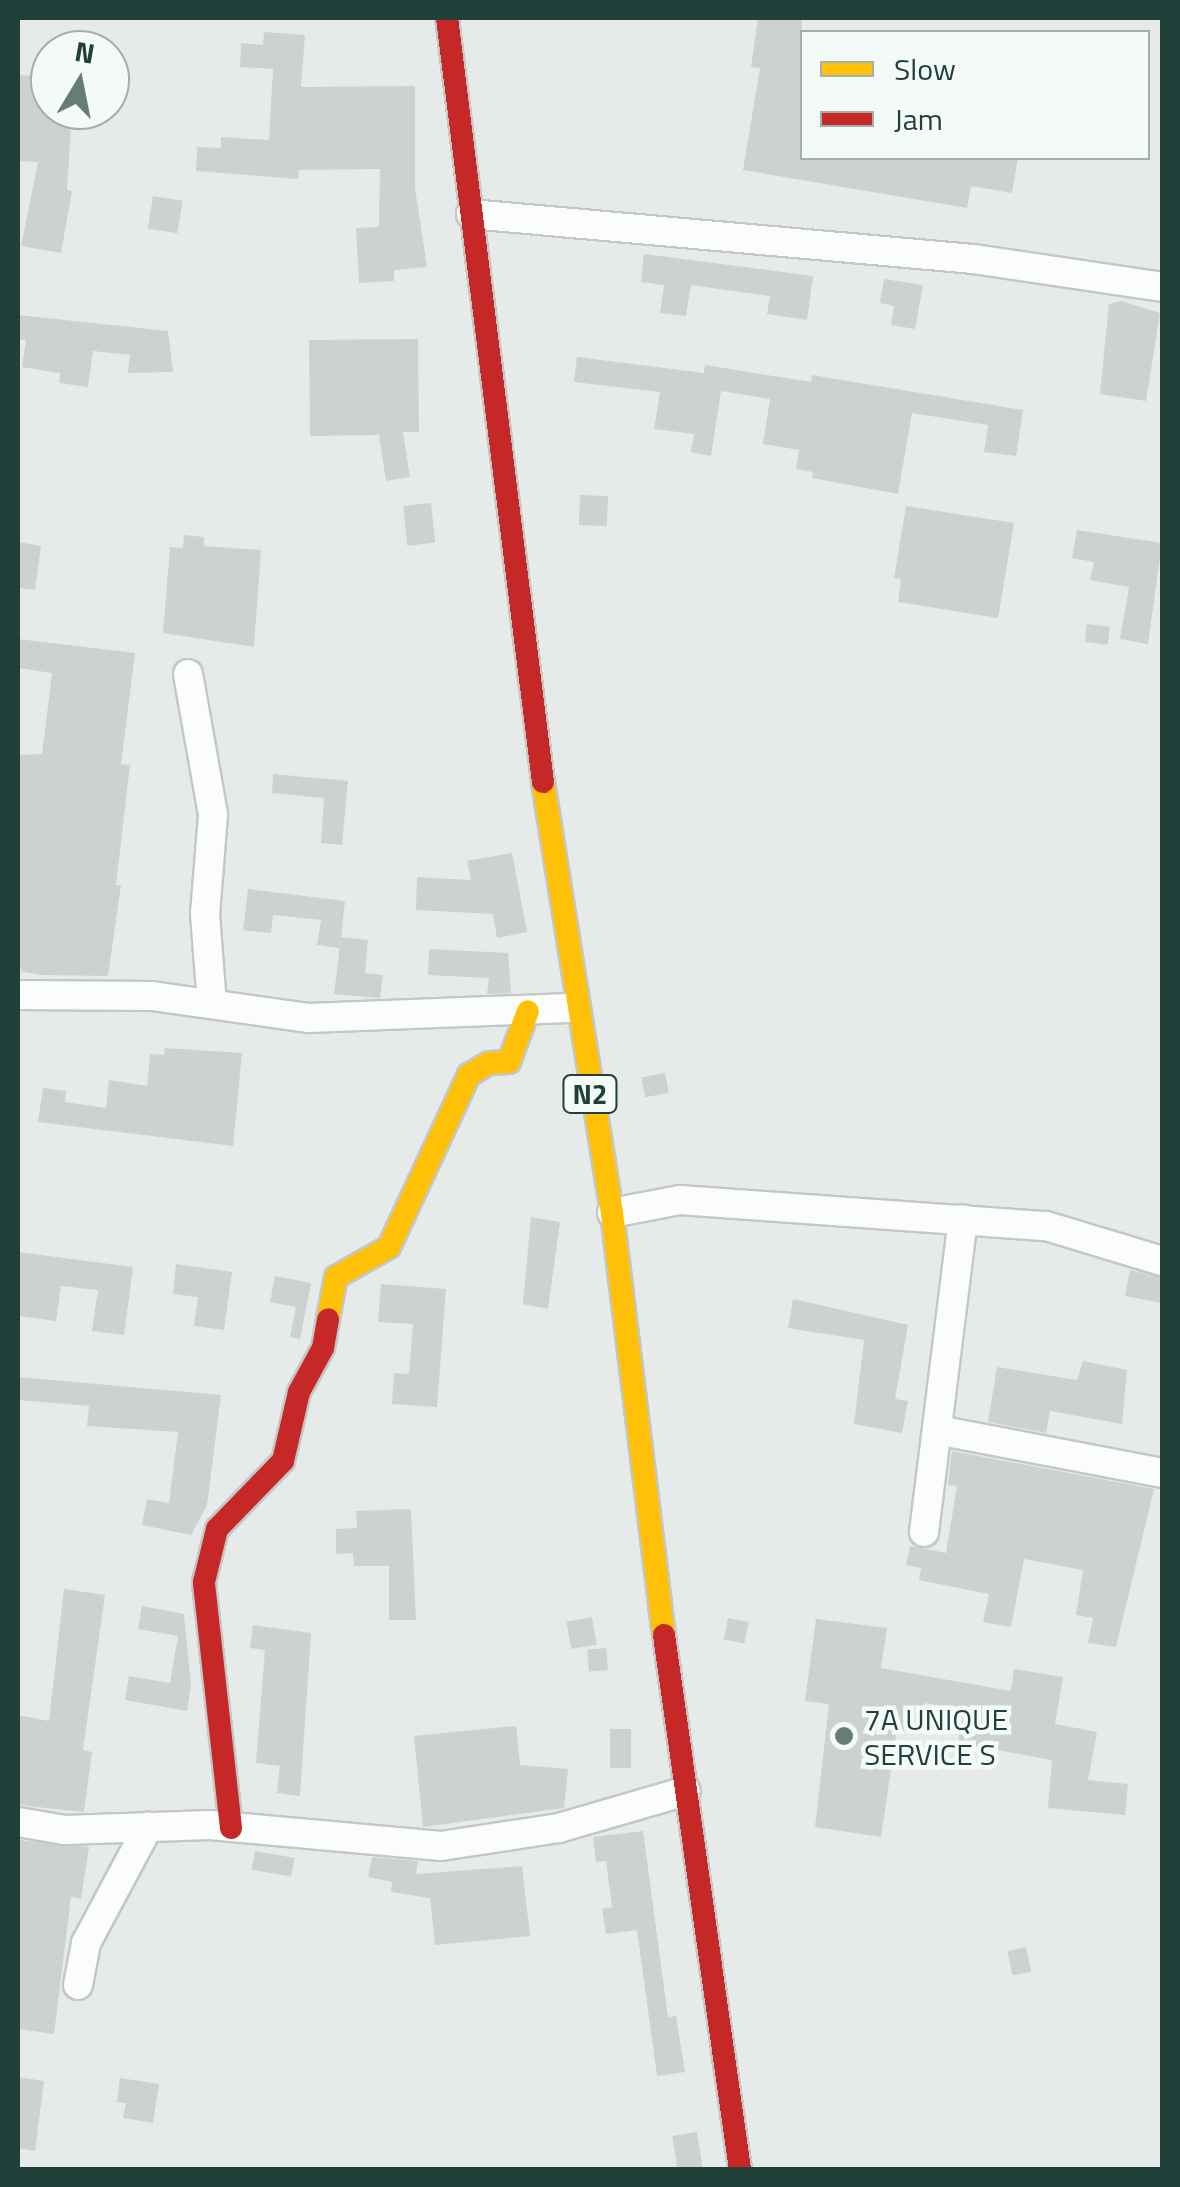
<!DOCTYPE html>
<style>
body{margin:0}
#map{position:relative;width:1180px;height:2187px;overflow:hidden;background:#e6ebe9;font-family:"Titillium Web",sans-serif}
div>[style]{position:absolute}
.building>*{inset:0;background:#ccd2d0;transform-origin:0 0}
.roads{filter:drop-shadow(2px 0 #c3c8c6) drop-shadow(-2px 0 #c3c8c6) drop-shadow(0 2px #c3c8c6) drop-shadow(0 -2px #c3c8c6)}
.street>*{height:28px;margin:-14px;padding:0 14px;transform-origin:14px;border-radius:14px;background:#fbfcfc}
.slow>*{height:22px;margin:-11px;padding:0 11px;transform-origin:11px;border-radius:11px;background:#ffc107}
.jam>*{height:22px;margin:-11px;padding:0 11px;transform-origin:11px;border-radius:11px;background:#c62828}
.dots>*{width:28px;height:28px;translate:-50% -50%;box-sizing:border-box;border:5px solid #f4faf7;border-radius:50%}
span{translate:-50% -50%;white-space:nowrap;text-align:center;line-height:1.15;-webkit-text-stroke:9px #f4faf7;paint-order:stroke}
.shield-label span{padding:2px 8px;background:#f4faf7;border:2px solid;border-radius:8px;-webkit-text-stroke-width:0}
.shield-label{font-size:28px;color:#214039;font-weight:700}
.poi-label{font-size:30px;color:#214039}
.left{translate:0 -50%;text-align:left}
.frame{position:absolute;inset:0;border:20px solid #214039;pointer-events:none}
.legend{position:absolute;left:800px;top:30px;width:350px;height:130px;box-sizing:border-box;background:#f4faf7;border:2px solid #a0b0ab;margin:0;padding:12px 18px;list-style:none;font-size:30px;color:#214039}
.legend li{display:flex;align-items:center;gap:20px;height:50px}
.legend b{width:50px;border:2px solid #a0b0ab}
.north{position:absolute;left:30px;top:30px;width:100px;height:100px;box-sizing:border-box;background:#f4faf7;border:2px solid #a0b0ab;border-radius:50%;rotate:10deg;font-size:28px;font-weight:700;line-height:40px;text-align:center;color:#214039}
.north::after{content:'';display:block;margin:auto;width:35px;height:45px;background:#667c77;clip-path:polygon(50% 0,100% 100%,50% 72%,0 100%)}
</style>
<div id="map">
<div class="building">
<i style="clip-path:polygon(758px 18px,802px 18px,802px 158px,1018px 158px,1012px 193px,971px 186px,967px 208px,743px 170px,760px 68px,751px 67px)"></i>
<i style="clip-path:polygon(264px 32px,305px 35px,301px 87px,415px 86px,415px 188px,427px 267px,394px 270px,394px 281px,359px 283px,356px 228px,379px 227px,380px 169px,299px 170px,298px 179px,196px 171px,197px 147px,221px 148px,221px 137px,269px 140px,273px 69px,240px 67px,241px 43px,263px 45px)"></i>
<i style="clip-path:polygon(18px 75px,50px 77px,50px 110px,72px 110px,67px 190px,72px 191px,61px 253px,21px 246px,38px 162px,18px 161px)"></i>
<i style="left:153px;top:196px;width:30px;height:33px;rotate:9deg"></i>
<i style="clip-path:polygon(644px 254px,813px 276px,807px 320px,767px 314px,770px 296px,691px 285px,686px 316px,660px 313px,664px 285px,641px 282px)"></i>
<i style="clip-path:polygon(884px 279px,923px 285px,915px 329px,891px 325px,894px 306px,880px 303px)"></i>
<i style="clip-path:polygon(1121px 301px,1160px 313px,1146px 401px,1100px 394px,1109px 304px)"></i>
<i style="clip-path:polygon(18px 315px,168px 331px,173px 372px,128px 373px,130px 355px,93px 351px,88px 387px,59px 383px,60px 373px,22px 367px,26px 340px,18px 339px)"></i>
<i style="clip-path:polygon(418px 339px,419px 432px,403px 432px,410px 477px,386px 481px,379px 435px,310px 436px,309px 340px)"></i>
<i style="clip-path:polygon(577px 357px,704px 373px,705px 365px,811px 382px,812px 375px,1023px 410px,1016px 456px,984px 452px,988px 425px,912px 413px,898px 494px,812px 478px,813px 472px,796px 469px,799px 450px,763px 444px,770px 399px,721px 391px,711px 456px,691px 452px,694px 434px,654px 429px,660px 392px,574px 382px)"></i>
<i style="left:580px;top:495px;width:28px;height:30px;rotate:2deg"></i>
<i style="left:431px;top:503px;width:40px;height:28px;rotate:84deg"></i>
<i style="clip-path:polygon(906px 506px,1014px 523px,998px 618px,898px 602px,901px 579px,894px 578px)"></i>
<i style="clip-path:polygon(1077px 530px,1162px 543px,1148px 644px,1120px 639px,1129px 587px,1090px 580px,1094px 562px,1072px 558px)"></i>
<i style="clip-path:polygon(184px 535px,204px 537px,204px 546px,261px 550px,254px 647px,163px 633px,170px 547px,183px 548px)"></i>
<i style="clip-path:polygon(18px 542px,41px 546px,35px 590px,18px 588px)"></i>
<i style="left:1087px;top:624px;width:23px;height:18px;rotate:7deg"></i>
<i style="clip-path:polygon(18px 639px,135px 653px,121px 764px,130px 765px,116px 885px,121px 885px,108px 976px,43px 975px,22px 972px,18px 962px,18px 755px,42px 754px,52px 673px,18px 668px)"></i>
<i style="clip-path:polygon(273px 774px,348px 781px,342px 845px,321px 843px,324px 798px,272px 793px)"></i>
<i style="clip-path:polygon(512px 853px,527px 932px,497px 938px,493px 914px,416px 910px,417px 877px,471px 880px,467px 861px)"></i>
<i style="clip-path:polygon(248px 889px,345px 901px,340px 948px,317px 945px,321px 920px,273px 915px,271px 933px,243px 930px)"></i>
<i style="clip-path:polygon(341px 937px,368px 940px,365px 973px,383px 975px,380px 998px,334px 994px)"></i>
<i style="clip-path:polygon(429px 949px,508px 953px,511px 993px,487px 994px,489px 978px,428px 975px)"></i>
<i style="clip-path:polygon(165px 1048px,242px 1053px,233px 1146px,38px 1122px,43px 1088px,66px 1091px,65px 1102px,106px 1108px,109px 1080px,147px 1086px,150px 1054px,164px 1055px)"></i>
<i style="left:665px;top:1073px;width:20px;height:24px;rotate:79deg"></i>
<i style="clip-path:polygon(531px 1217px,560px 1222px,548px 1309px,523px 1304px)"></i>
<i style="clip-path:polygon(18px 1252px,133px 1267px,124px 1335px,92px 1331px,98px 1290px,61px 1286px,56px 1321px,18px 1316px)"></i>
<i style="clip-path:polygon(176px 1264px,232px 1272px,224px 1330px,194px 1326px,198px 1297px,173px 1294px)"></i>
<i style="clip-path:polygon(1130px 1270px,1162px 1278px,1162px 1303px,1125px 1296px)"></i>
<i style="clip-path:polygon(275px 1276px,311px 1283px,300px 1339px,290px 1337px,296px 1307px,270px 1302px)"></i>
<i style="clip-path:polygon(381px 1284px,446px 1289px,437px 1407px,392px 1404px,394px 1373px,409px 1374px,413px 1324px,378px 1322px)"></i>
<i style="clip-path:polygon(793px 1299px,908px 1325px,895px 1399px,908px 1401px,902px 1433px,854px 1424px,864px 1340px,788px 1328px)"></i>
<i style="clip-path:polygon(1083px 1361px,1127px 1370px,1122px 1424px,1050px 1411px,1046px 1433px,988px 1422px,997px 1367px,1077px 1380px)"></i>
<i style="clip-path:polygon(18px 1377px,221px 1395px,207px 1505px,191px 1535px,142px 1525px,147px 1499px,169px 1503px,178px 1432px,87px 1426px,89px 1406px,18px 1400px)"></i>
<i style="clip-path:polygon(952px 1451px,1154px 1489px,1116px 1647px,1088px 1643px,1093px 1618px,1076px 1615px,1083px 1570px,1024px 1559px,1011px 1627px,983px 1622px,989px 1594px,919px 1580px,921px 1568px,906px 1565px,910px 1546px,946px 1553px,957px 1486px,948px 1485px)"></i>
<i style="clip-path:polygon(411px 1509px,416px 1620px,389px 1620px,389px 1566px,354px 1566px,353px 1553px,336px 1554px,336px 1529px,357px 1528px,356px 1511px)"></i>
<i style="clip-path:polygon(64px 1589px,105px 1595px,83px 1750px,92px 1752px,84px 1812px,18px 1805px,18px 1715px,49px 1721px)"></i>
<i style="clip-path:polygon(142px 1606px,184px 1614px,191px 1685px,187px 1711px,125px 1700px,129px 1676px,170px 1683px,178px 1636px,138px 1629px)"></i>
<i style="left:592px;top:1617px;width:28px;height:26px;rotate:80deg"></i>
<i style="left:728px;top:1618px;width:21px;height:22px;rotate:11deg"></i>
<i style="clip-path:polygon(816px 1619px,887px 1628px,881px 1668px,1011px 1691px,1014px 1669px,1063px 1677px,1055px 1724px,1097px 1732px,1088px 1780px,1128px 1784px,1125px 1815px,1048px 1808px,1052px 1760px,958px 1743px,964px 1710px,925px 1703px,919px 1733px,897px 1729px,881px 1837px,815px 1827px,829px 1704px,805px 1701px)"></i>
<i style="clip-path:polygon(253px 1625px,311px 1633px,300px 1796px,277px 1793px,280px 1766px,256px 1763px,265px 1650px,250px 1648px)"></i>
<i style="left:606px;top:1648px;width:22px;height:19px;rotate:85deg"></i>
<i style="clip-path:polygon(516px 1726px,520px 1765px,568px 1769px,564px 1808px,423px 1827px,414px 1736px)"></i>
<i style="left:610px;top:1729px;width:21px;height:39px"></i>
<i style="clip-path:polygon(643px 1831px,668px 2017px,676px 2016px,685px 2072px,657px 2076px,637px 1930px,606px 1934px,602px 1909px,612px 1907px,606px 1861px,596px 1862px,593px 1837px)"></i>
<i style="clip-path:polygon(18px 1840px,89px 1847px,81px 1899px,71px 1897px,54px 2034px,18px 2029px)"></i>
<i style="left:255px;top:1851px;width:40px;height:19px;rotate:10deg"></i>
<i style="clip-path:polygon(372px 1857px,418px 1861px,416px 1874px,522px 1866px,530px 1936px,435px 1945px,430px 1898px,391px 1892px,392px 1882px,368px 1877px)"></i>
<i style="left:1026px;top:1947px;width:25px;height:19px;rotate:78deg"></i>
<i style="clip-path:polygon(18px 2077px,44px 2081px,35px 2151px,18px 2148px)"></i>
<i style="clip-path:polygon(120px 2078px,159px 2084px,153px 2123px,123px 2118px,126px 2103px,117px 2102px)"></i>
<i style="left:697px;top:2132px;width:38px;height:25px;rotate:81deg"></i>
</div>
<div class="roads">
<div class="street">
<i style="left:471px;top:214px;width:504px;rotate:5.12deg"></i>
<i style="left:973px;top:259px;width:191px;rotate:8.4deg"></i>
<i style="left:188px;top:674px;width:143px;rotate:79.9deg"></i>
<i style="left:213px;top:815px;width:99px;rotate:94.6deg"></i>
<i style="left:205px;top:914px;width:90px;rotate:85.6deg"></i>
<i style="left:18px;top:995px;width:134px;rotate:0.4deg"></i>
<i style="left:152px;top:996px;width:159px;rotate:8deg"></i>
<i style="left:309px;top:1018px;width:266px;rotate:-2.2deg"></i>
<i style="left:612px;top:1213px;width:69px;rotate:-10.8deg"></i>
<i style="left:680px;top:1200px;width:367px;rotate:4.1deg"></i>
<i style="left:1046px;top:1226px;width:121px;rotate:16.8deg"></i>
<i style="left:937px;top:1430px;width:229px;rotate:10.8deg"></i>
<i style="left:924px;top:1532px;width:315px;rotate:-82.9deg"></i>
<i style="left:18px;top:1822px;width:48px;rotate:9.7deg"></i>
<i style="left:65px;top:1830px;width:145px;rotate:-2deg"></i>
<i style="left:210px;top:1825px;width:232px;rotate:5.2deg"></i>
<i style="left:441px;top:1846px;width:119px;rotate:-8.7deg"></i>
<i style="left:559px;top:1828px;width:132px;rotate:-16.2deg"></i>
<i style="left:78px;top:1985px;width:43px;rotate:-79.2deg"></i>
<i style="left:86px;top:1943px;width:132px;rotate:-61.9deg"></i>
</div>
<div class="slow">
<i style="left:543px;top:782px;width:436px;rotate:80.9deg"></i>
<i style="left:612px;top:1213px;width:425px;rotate:83deg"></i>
<i style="left:328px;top:1319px;width:43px;rotate:-79.2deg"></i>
<i style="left:336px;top:1277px;width:61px;rotate:-29.5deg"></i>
<i style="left:389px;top:1247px;width:190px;rotate:-65.1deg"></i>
<i style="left:469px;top:1075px;width:23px;rotate:-31deg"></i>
<i style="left:489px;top:1063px;width:20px;rotate:-3deg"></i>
<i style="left:509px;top:1062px;width:54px;rotate:-69.6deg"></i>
</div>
<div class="jam">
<i style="left:447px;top:18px;width:770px;rotate:82.84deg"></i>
<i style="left:664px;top:1635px;width:540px;rotate:81.91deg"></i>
<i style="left:231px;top:1828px;width:247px;rotate:-96.3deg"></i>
<i style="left:204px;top:1582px;width:55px;rotate:-76.2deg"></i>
<i style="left:217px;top:1529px;width:95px;rotate:-45.9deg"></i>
<i style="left:283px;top:1461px;width:71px;rotate:-76.9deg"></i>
<i style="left:299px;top:1392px;width:50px;rotate:-61.4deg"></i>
<i style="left:323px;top:1348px;width:29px;rotate:-80deg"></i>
</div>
</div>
<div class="dots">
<i style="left:844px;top:1736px;background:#667c77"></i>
</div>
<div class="shield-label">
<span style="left:590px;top:1094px">N2</span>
</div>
<div class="poi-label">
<span class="left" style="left:864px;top:1736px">7A UNIQUE<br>SERVICE S</span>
</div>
<div class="frame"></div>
<ul class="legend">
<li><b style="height:12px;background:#ffc107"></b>Slow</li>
<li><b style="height:12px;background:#c62828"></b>Jam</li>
</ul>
<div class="north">N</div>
</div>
